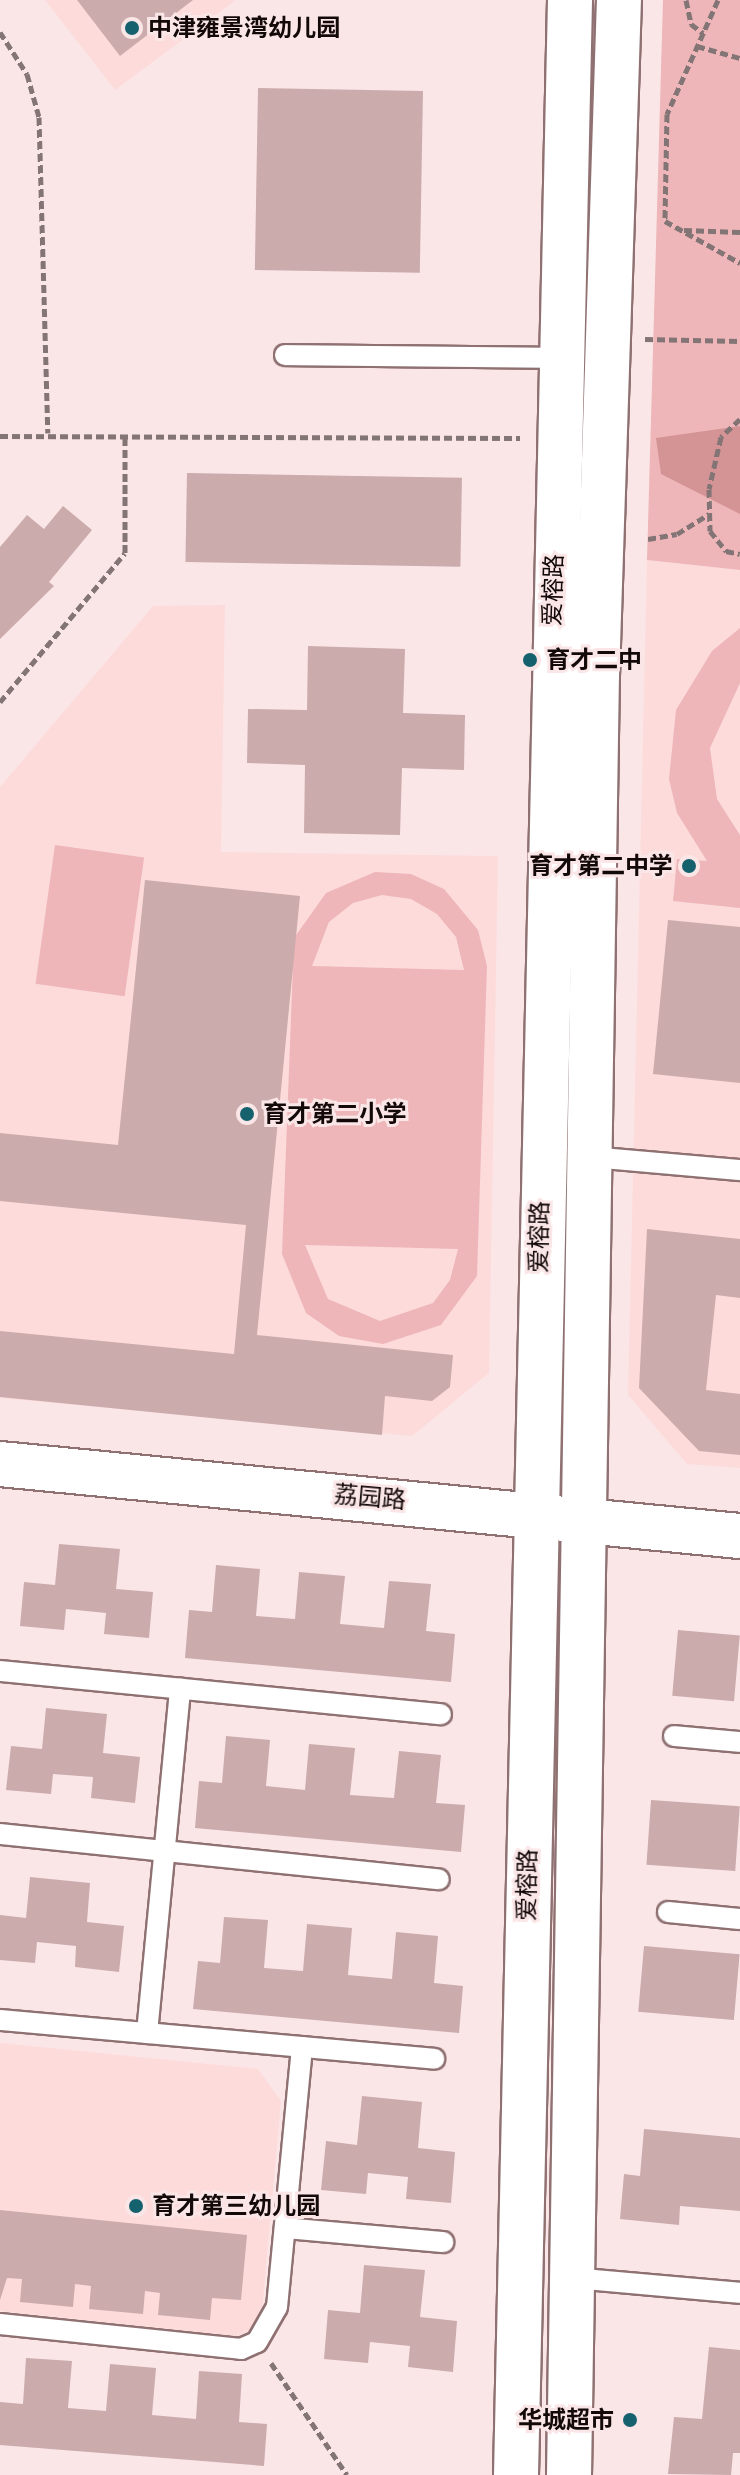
<!DOCTYPE html>
<meta charset="utf-8">
<style>
body{margin:0}
#map{position:relative;width:740px;height:2475px;overflow:hidden;background:#fbe6e7;font-family:"PT Sans","Noto Sans SC",sans-serif}
div>[style]{position:absolute}
.built>*{inset:0;background:#fddbdb}
.green>*{inset:0;background:#eeb6b8;transform-origin:0 0}
.forest>*{inset:0;background:#d49395}
.building>*{inset:0;background:#cbabab;transform-origin:0 0}
.path>*{height:5px;margin-top:-2.5px;transform-origin:0;background:repeating-linear-gradient(90deg,#837475 0 8px,transparent 0 12px)}
.roads{filter:drop-shadow(2px 0 #8f7172) drop-shadow(-2px 0 #8f7172) drop-shadow(0 2px #8f7172) drop-shadow(0 -2px #8f7172)}
.lane>*{height:20px;margin:-10px;padding:0 10px;transform-origin:10px;border-radius:10px;background:#fff}
.secondary>*{height:44px;margin:-22px;padding:0 22px;transform-origin:22px;border-radius:22px;background:#fff}
.dots>*{width:22px;height:22px;translate:-50% -50%;box-sizing:border-box;border:4px solid #fbe6e7;border-radius:50%}
span{translate:-50% -50%;white-space:nowrap;text-align:center;line-height:1.15;-webkit-text-stroke:6px #fbe6e7;paint-order:stroke}
.poi-label{font-size:24px;color:#130909;font-weight:700}
.left{translate:0 -50%;text-align:left}
.right{translate:-100% -50%;text-align:right}
.street-label{font-size:24px;color:#130909}
</style>
<div id="map">
<div class="built">
<i style="clip-path:polygon(45px 0,236px 0,115px 90px)"></i>
<i style="clip-path:polygon(647px 560px,740px 570px,740px 1468px,687px 1464px,628px 1395px)"></i>
<i style="clip-path:polygon(225px 605px,221px 852px,498px 856px,489px 1373px,412px 1436px,0 1398px,0 787px,153px 606px)"></i>
<i style="clip-path:polygon(0 2043px,258px 2069px,281px 2101px,262px 2312px,253px 2329px,236px 2336px,0 2311px)"></i>
</div>
<div class="green">
<i style="clip-path:polygon(663px 0,740px 0,740px 570px,647px 560px)"></i>
<i style="clip-path:polygon(740px 628px,740px 683px,710px 748px,717px 799px,740px 835px,740px 908px,673px 901px,677px 859px,707px 861px,677px 813px,669px 779px,676px 710px,712px 651px)"></i>
<i style="left:55px;top:845px;width:90px;height:140px;rotate:8deg"></i>
<i style="clip-path:polygon(evenodd,375px 872px,411px 874px,444px 889px,478px 930px,487px 966px,477px 1276px,441px 1325px,383px 1344px,339px 1336px,306px 1313px,282px 1254px,294px 938px,326px 893px,375px 872px,382px 895px,411px 899px,437px 914px,456px 937px,464px 970px,312px 966px,329px 922px,353px 903px,382px 895px,375px 872px,305px 1245px,458px 1249px,450px 1280px,433px 1303px,380px 1321px,328px 1299px,305px 1245px)"></i>
</div>
<div class="forest">
<i style="clip-path:polygon(740px 426px,740px 514px,661px 474px,656px 438px)"></i>
</div>
<div class="building">
<i style="clip-path:polygon(77px 0,193px 0,120px 56px)"></i>
<i style="left:258px;top:88px;width:165px;height:182px;rotate:1deg"></i>
<i style="left:187px;top:473px;width:275px;height:89px;rotate:1deg"></i>
<i style="clip-path:polygon(63px 506px,92px 530px,49px 582px,54px 586px,0 639px,0 547px,27px 515px,44px 529px)"></i>
<i style="clip-path:polygon(308px 646px,405px 649px,403px 713px,465px 715px,464px 770px,402px 768px,400px 835px,304px 833px,305px 765px,247px 763px,248px 709px,307px 710px)"></i>
<i style="clip-path:polygon(145px 880px,300px 896px,257px 1335px,453px 1355px,450px 1387px,432px 1401px,385px 1396px,382px 1435px,0 1397px,0 1331px,234px 1354px,246px 1225px,0 1201px,0 1133px,118px 1145px)"></i>
<i style="clip-path:polygon(668px 920px,740px 927px,740px 1083px,653px 1074px)"></i>
<i style="clip-path:polygon(647px 1229px,740px 1239px,740px 1298px,716px 1295px,706px 1390px,740px 1394px,740px 1455px,699px 1451px,639px 1388px)"></i>
<i style="clip-path:polygon(59px 1544px,120px 1549px,116px 1589px,153px 1592px,149px 1638px,104px 1634px,106px 1613px,66px 1609px,64px 1630px,20px 1626px,24px 1582px,55px 1585px)"></i>
<i style="clip-path:polygon(216px 1565px,260px 1569px,256px 1616px,295px 1619px,299px 1572px,345px 1576px,340px 1624px,384px 1628px,389px 1581px,431px 1584px,426px 1631px,455px 1634px,451px 1682px,185px 1658px,189px 1610px,212px 1612px)"></i>
<i style="left:678px;top:1630px;width:62px;height:66px;rotate:5deg"></i>
<i style="clip-path:polygon(46px 1708px,107px 1714px,103px 1753px,140px 1757px,135px 1803px,91px 1798px,93px 1777px,53px 1774px,51px 1794px,6px 1790px,11px 1746px,42px 1749px)"></i>
<i style="clip-path:polygon(226px 1736px,270px 1740px,266px 1786px,305px 1790px,309px 1744px,355px 1748px,350px 1795px,394px 1798px,399px 1751px,441px 1755px,436px 1803px,465px 1805px,461px 1852px,195px 1828px,199px 1781px,222px 1783px)"></i>
<i style="left:651px;top:1800px;width:89px;height:65px;rotate:4deg"></i>
<i style="clip-path:polygon(30px 1877px,90px 1883px,87px 1922px,124px 1926px,119px 1972px,75px 1967px,76px 1946px,37px 1942px,35px 1963px,0 1960px,0 1915px,26px 1918px)"></i>
<i style="clip-path:polygon(224px 1917px,268px 1920px,264px 1968px,303px 1971px,307px 1924px,352px 1928px,348px 1975px,392px 1979px,396px 1932px,438px 1936px,434px 1983px,463px 1986px,459px 2033px,193px 2009px,198px 1961px,220px 1963px)"></i>
<i style="left:644px;top:1946px;width:96px;height:66px;rotate:5deg"></i>
<i style="clip-path:polygon(362px 2096px,422px 2102px,418px 2148px,455px 2152px,451px 2203px,406px 2199px,408px 2177px,368px 2173px,366px 2194px,321px 2190px,326px 2141px,357px 2145px)"></i>
<i style="clip-path:polygon(644px 2129px,740px 2138px,740px 2211px,680px 2206px,679px 2225px,620px 2219px,624px 2174px,640px 2176px)"></i>
<i style="clip-path:polygon(0 2210px,247px 2235px,241px 2300px,212px 2298px,210px 2320px,158px 2315px,160px 2293px,145px 2291px,143px 2314px,89px 2309px,91px 2286px,75px 2284px,73px 2307px,20px 2302px,22px 2279px,7px 2278px,0 2300px)"></i>
<i style="clip-path:polygon(364px 2265px,425px 2270px,420px 2317px,457px 2321px,453px 2372px,408px 2367px,410px 2346px,370px 2342px,368px 2363px,324px 2359px,328px 2310px,360px 2313px)"></i>
<i style="clip-path:polygon(709px 2347px,740px 2350px,740px 2453px,733px 2453px,731px 2475px,668px 2474px,674px 2417px,702px 2419px)"></i>
<i style="clip-path:polygon(26px 2358px,72px 2361px,68px 2408px,106px 2411px,110px 2364px,156px 2368px,152px 2415px,196px 2419px,199px 2371px,242px 2374px,239px 2422px,267px 2424px,264px 2466px,0 2445px,0 2402px,23px 2404px)"></i>
</div>
<div class="path">
<i style="left:686px;top:0;width:25px;rotate:78deg"></i>
<i style="left:691px;top:24px;width:15px;rotate:37deg"></i>
<i style="left:718px;top:0;width:125px;rotate:114.1deg"></i>
<i style="left:667px;top:114px;width:107px;rotate:91.1deg"></i>
<i style="left:665px;top:221px;width:86px;rotate:29.2deg"></i>
<i style="left:0;top:32px;width:50px;rotate:57.3deg"></i>
<i style="left:27px;top:74px;width:45px;rotate:74.4deg"></i>
<i style="left:39px;top:117px;width:316px;rotate:88.4deg"></i>
<i style="left:697px;top:46px;width:45px;rotate:15.6deg"></i>
<i style="left:684px;top:230px;width:56px;rotate:2deg"></i>
<i style="left:645px;top:339px;width:95px;rotate:1.2deg"></i>
<i style="left:740px;top:419px;width:26px;rotate:137deg"></i>
<i style="left:721px;top:437px;width:53px;rotate:103deg"></i>
<i style="left:709px;top:489px;width:42px;rotate:88.6deg"></i>
<i style="left:710px;top:531px;width:26px;rotate:51deg"></i>
<i style="left:726px;top:551px;width:14px;rotate:12deg"></i>
<i style="left:0;top:436px;width:520px;rotate:0.22deg"></i>
<i style="left:648px;top:539px;width:29px;rotate:-10deg"></i>
<i style="left:677px;top:534px;width:38px;rotate:-32deg"></i>
<i style="left:0;top:702px;width:194px;rotate:-50deg"></i>
<i style="left:125px;top:553px;width:119px;rotate:-90deg"></i>
<i style="left:271px;top:2363px;width:135px;rotate:55.8deg"></i>
</div>
<div class="roads">
<div class="lane">
<i style="left:285px;top:355px;width:275px;rotate:0.6deg"></i>
<i style="left:591px;top:1157px;width:150px;rotate:5deg"></i>
<i style="left:0;top:1671px;width:443px;rotate:5.6deg"></i>
<i style="left:674px;top:1736px;width:66px;rotate:5.2deg"></i>
<i style="left:0;top:1834px;width:441px;rotate:5.9deg"></i>
<i style="left:668px;top:1912px;width:72px;rotate:5.6deg"></i>
<i style="left:0;top:2020px;width:436px;rotate:5.1deg"></i>
<i style="left:147px;top:2033px;width:346px;rotate:-84.5deg"></i>
<i style="left:285px;top:2228px;width:159px;rotate:5.1deg"></i>
<i style="left:573px;top:2278px;width:168px;rotate:5.1deg"></i>
<i style="left:0;top:2324px;width:242px;rotate:5.9deg"></i>
<i style="left:241px;top:2349px;width:17px;rotate:-24deg"></i>
<i style="left:257px;top:2342px;width:40px;rotate:-60.3deg"></i>
<i style="left:277px;top:2307px;width:261px;rotate:-84.5deg"></i>
</div>
<div class="secondary">
<i style="left:0;top:1464px;width:743px;rotate:5.56deg"></i>
<i style="left:516px;top:2475px;width:2476px;rotate:-88.75deg"></i>
<i style="left:569px;top:2475px;width:1799px;rotate:-89.11deg"></i>
<i style="left:597px;top:676px;width:676px;rotate:-88.14deg"></i>
</div>
</div>
<div class="dots">
<i style="left:132px;top:28px;background:#16616e"></i>
<i style="left:530px;top:660px;background:#16616e"></i>
<i style="left:689px;top:866px;background:#16616e"></i>
<i style="left:247px;top:1114px;background:#16616e"></i>
<i style="left:136px;top:2206px;background:#16616e"></i>
<i style="left:630px;top:2420px;background:#16616e"></i>
</div>
<div class="poi-label">
<span class="left" style="left:148px;top:28px">中津雍景湾幼儿园</span>
<span class="left" style="left:546px;top:660px">育才二中</span>
<span class="right" style="left:673px;top:866px">育才第二中学</span>
<span class="left" style="left:263px;top:1114px">育才第二小学</span>
<span class="left" style="left:152px;top:2206px">育才第三幼儿园</span>
<span class="right" style="left:614px;top:2420px">华城超市</span>
</div>
<div class="street-label">
<span style="left:553px;top:590px;rotate:-88deg">爱榕路</span>
<span style="left:539px;top:1237px;rotate:-89deg">爱榕路</span>
<span style="left:370px;top:1497px;rotate:5deg">荔园路</span>
<span style="left:527px;top:1885px;rotate:-89deg">爱榕路</span>
</div>
</div>
